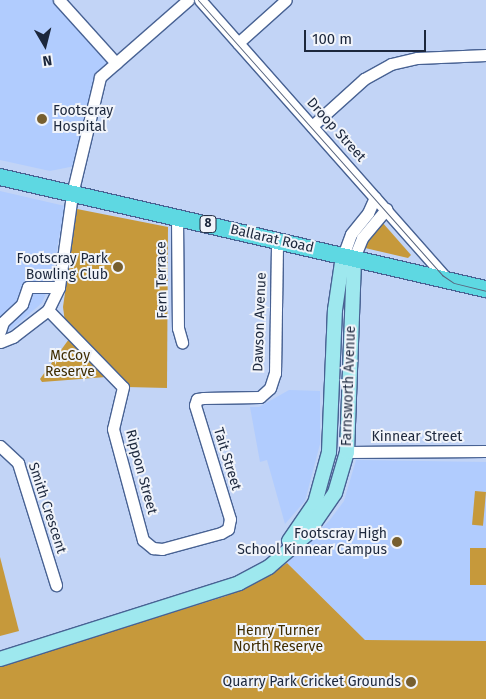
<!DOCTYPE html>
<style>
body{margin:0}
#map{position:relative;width:486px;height:699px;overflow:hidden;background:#c2d4f6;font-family:"Fira Sans",sans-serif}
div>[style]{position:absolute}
.built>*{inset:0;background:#b1ccfe}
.green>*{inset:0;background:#c6993b;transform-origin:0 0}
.roads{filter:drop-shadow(1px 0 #486293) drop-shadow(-1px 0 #486293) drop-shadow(0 1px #486293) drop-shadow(0 -1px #486293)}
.minor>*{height:11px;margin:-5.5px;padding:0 5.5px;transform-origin:5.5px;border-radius:5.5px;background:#fff}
.major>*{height:14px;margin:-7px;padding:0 7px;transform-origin:7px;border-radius:7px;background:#9ee8ee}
.highway>*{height:16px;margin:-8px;padding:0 8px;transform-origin:8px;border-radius:8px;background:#5ed8e2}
.tram>*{height:1px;margin:-0.5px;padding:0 0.5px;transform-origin:0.5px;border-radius:0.5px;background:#57647e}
.dots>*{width:14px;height:14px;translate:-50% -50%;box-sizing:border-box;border:2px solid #f1f4fa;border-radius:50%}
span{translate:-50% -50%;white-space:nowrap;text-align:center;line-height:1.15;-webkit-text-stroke:4px #f1f4fa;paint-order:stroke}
.shield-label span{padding:1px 4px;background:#f1f4fa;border:1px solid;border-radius:4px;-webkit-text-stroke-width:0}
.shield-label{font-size:12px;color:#1c273c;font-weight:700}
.poi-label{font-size:14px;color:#1c273c}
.left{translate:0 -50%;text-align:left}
.right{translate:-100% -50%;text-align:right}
.street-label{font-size:14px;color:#1c273c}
.park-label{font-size:14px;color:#3f2c00}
.north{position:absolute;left:20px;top:20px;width:50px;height:50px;-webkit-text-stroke:4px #f1f4fa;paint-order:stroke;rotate:172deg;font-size:14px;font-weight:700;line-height:20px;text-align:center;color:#1c273c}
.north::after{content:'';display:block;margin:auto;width:18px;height:22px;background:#1c273c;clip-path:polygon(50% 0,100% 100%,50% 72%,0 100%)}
.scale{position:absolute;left:304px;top:30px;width:122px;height:22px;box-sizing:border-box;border:2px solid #1c273c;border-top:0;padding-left:6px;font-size:15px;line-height:18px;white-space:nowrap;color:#1c273c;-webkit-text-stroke:4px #f1f4fa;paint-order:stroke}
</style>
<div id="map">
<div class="built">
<i style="clip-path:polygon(0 0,53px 0,108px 62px,94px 78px,75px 166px,50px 171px,0 160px)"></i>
<i style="clip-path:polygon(0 191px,65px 206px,51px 281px,42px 303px,9px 331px,0 334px)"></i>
<i style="clip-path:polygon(289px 390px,320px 391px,320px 444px,305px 501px,285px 524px,267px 460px,260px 462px,250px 407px,259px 407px)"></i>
<i style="clip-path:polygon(356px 460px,486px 462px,486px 641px,365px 640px,287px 563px,329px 521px,344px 501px)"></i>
</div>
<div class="green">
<i style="clip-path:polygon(77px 209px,168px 227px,167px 388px,127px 387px,65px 322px,63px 307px)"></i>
<i style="clip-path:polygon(382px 222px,411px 255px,408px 258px,365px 248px,366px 240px)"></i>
<i style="clip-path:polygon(69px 339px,106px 377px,42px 382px,40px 379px)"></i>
<i style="left:475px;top:491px;width:11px;height:34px;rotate:5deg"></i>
<i style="left:470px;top:548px;width:16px;height:37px"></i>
<i style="clip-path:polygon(0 557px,19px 631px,0 636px)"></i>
<i style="clip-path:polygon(287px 563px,365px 640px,486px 641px,486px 699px,0 699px,0 666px,226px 596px,262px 580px)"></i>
</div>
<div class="roads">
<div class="minor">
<i style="left:59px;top:0;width:85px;rotate:47.9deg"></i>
<i style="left:200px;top:0;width:374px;rotate:48.5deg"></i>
<i style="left:238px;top:43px;width:64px;rotate:-41.9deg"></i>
<i style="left:312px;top:126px;width:70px;rotate:-42.1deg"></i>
<i style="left:364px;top:79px;width:31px;rotate:-29deg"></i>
<i style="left:391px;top:64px;width:27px;rotate:-13deg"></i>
<i style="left:417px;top:58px;width:69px;rotate:-2.5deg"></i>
<i style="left:177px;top:217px;width:111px;rotate:89.5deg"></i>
<i style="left:178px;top:328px;width:15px;rotate:74deg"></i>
<i style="left:343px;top:256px;width:23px;rotate:-70deg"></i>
<i style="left:351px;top:234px;width:27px;rotate:-51deg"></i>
<i style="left:368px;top:213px;width:17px;rotate:-66deg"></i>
<i style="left:354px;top:258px;width:22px;rotate:-68deg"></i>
<i style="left:362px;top:238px;width:38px;rotate:-50deg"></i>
<i style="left:48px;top:310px;width:107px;rotate:45.8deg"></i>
<i style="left:123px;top:387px;width:43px;rotate:103.4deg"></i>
<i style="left:113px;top:429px;width:115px;rotate:74.9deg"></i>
<i style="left:143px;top:540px;width:13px;rotate:39deg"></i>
<i style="left:153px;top:548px;width:9px;rotate:6deg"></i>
<i style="left:162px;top:549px;width:61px;rotate:-15.2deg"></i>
<i style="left:221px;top:533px;width:8px;rotate:-30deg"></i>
<i style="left:228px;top:529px;width:10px;rotate:-79deg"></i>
<i style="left:230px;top:519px;width:119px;rotate:-107.1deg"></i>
<i style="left:195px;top:405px;width:6px;rotate:-72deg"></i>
<i style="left:197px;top:399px;width:6px;rotate:-9deg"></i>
<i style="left:203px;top:398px;width:57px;rotate:-1deg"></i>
<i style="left:260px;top:397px;width:13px;rotate:-42deg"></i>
<i style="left:270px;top:388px;width:16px;rotate:-72deg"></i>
<i style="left:275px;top:373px;width:132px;rotate:-89.1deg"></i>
<i style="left:0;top:331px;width:9px;rotate:-72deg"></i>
<i style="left:3px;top:322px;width:26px;rotate:-43deg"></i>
<i style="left:22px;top:304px;width:18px;rotate:-71deg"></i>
<i style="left:28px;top:287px;width:31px"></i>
<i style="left:0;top:342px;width:14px;rotate:-21deg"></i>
<i style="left:13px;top:337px;width:44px;rotate:-37.6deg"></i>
<i style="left:48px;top:310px;width:25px;rotate:-64deg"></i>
<i style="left:59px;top:287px;width:94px;rotate:-82deg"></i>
<i style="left:72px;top:194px;width:120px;rotate:-76.5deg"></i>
<i style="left:100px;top:77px;width:117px;rotate:-41.2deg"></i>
<i style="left:0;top:446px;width:25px;rotate:43deg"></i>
<i style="left:18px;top:463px;width:128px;rotate:72.7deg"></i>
<i style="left:347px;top:452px;width:139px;rotate:-0.4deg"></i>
</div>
<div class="major">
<i style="left:289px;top:541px;width:46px;rotate:-55.6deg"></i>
<i style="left:315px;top:503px;width:53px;rotate:-74.6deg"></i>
<i style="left:329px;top:452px;width:142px;rotate:-87.6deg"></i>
<i style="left:335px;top:310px;width:55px;rotate:-81.6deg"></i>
<i style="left:0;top:659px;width:251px;rotate:-17.6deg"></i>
<i style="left:239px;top:583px;width:34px;rotate:-28deg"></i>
<i style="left:269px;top:567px;width:49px;rotate:-40.9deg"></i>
<i style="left:306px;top:535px;width:51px;rotate:-55.4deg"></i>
<i style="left:335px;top:493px;width:43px;rotate:-73.7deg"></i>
<i style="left:347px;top:452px;width:194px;rotate:-87.9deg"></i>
</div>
<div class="highway">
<i style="left:0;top:177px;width:499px;rotate:13deg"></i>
</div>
</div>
<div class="tram">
<i style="left:198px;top:0;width:368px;rotate:48.4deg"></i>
<i style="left:442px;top:275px;width:14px;rotate:34deg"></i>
<i style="left:454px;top:283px;width:33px;rotate:14deg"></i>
</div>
<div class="dots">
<i style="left:42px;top:119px;background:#775f2f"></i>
<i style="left:118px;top:267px;background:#775f2f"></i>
<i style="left:397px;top:542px;background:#775f2f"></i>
<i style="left:411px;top:682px;background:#775f2f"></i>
</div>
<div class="shield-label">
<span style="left:208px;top:224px">8</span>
</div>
<div class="poi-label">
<span class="left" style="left:53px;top:119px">Footscray<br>Hospital</span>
<span class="right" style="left:108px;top:267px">Footscray Park<br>Bowling Club</span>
<span class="right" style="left:387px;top:542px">Footscray High<br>School Kinnear Campus</span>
<span class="right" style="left:401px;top:682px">Quarry Park Cricket Grounds</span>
</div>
<div class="street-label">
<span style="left:336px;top:130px;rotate:48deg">Droop Street</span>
<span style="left:272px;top:239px;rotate:13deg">Ballarat Road</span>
<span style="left:162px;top:280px;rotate:-91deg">Fern Terrace</span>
<span style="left:260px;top:322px;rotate:-88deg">Dawson Avenue</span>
<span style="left:349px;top:386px;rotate:-88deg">Farnsworth Avenue</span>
<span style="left:417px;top:437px">Kinnear Street</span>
<span style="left:227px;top:459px;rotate:73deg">Tait Street</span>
<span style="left:141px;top:472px;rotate:75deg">Rippon Street</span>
<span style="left:47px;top:508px;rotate:72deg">Smith Crescent</span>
</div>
<div class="park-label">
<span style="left:70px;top:364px">McCoy<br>Reserve</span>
<span style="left:278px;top:639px">Henry Turner<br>North Reserve</span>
</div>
<div class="north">N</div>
<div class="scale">100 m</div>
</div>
